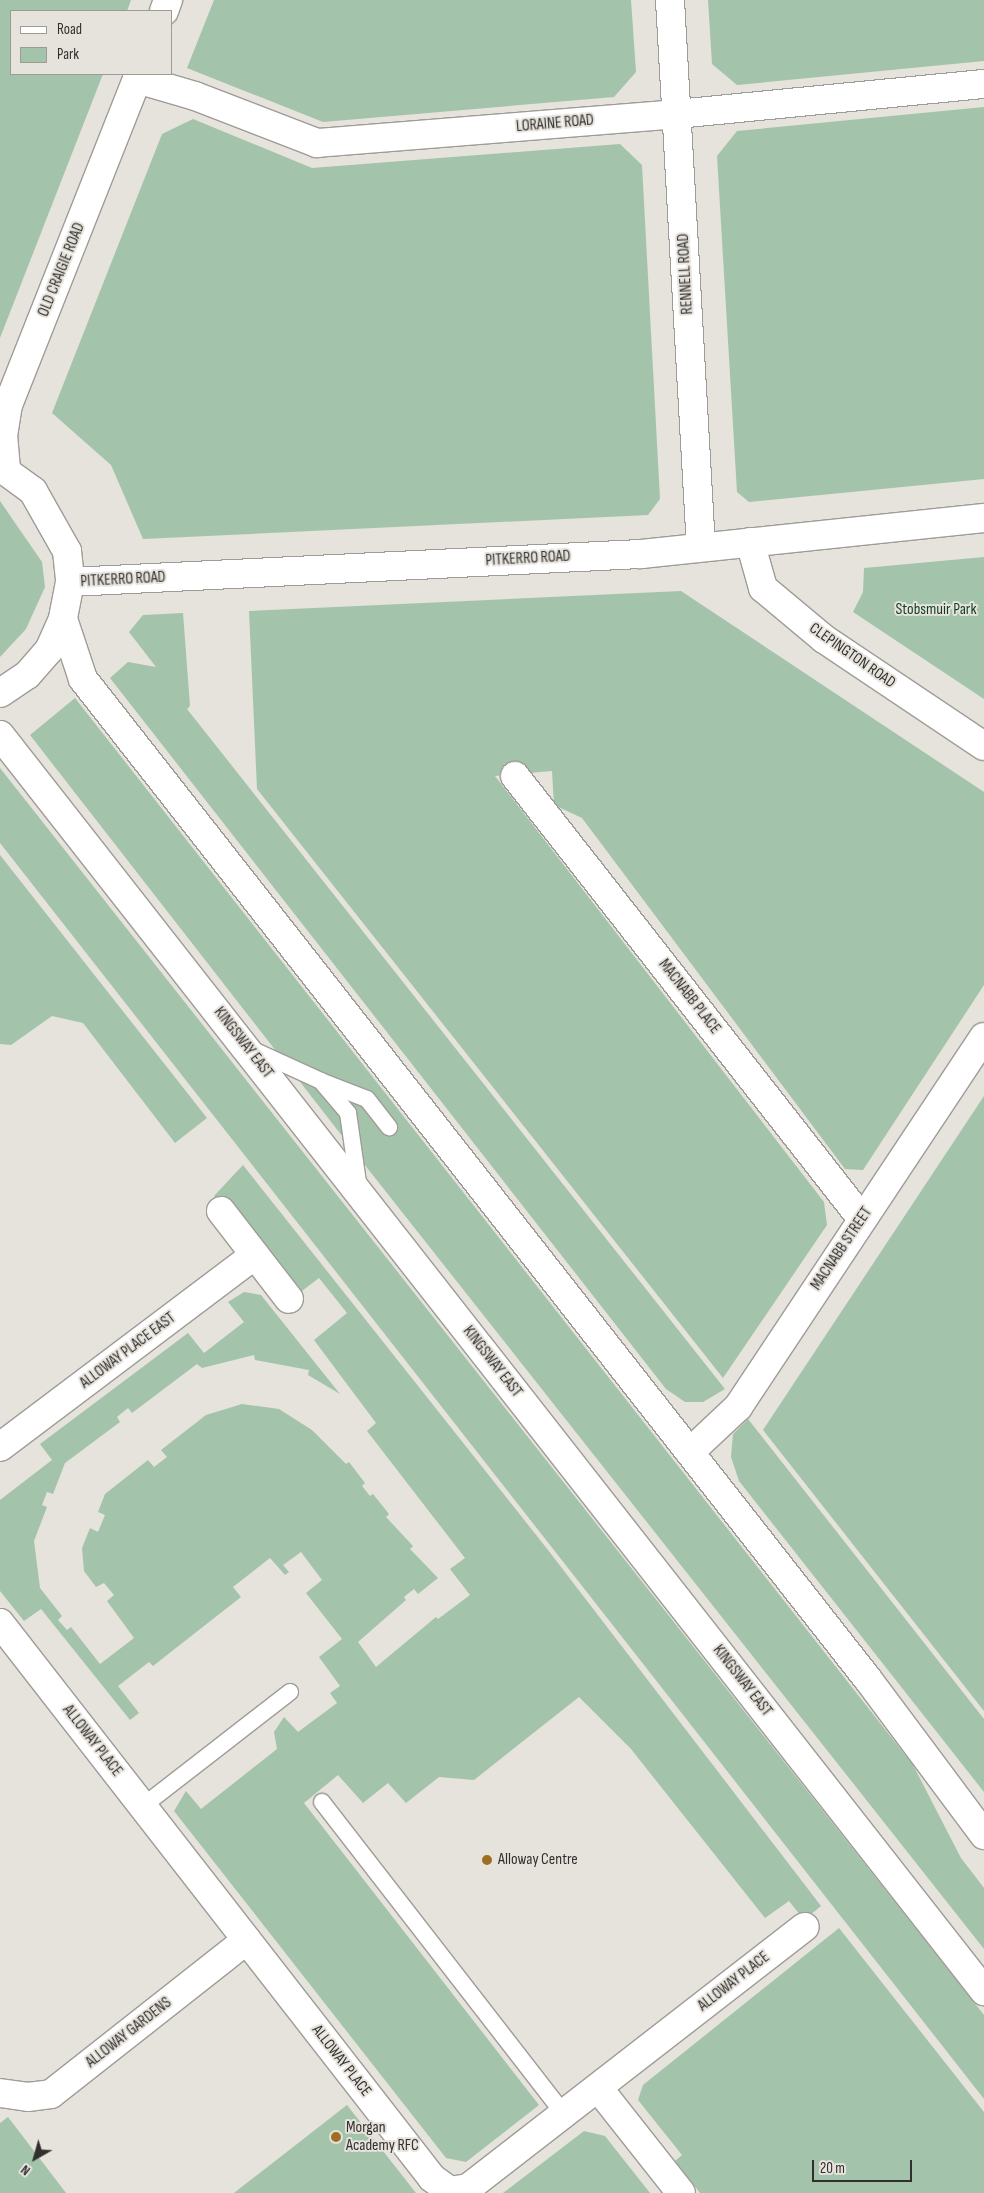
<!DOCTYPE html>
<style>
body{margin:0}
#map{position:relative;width:984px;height:2193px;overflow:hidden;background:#e6e2dc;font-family:"Sofia Sans Condensed",sans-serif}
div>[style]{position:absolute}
.green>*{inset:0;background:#a3c4aa}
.roads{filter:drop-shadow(1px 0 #9f9c97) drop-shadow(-1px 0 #9f9c97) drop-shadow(0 1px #9f9c97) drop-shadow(0 -1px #9f9c97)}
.lane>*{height:16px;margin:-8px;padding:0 8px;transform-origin:8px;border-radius:8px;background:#fff}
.street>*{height:28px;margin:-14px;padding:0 14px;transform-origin:14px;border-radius:14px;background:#fff}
.secondary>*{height:28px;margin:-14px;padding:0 14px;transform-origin:14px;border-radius:14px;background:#fff}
.highway>*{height:28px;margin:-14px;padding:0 14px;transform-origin:14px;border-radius:14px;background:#fff}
.dots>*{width:14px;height:14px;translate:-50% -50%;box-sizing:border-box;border:2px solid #e6e2dc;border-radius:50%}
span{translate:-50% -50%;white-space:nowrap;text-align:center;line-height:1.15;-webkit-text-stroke:4px #e6e2dc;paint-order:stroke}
.street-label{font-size:16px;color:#32302e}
.park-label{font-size:16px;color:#0e3f20}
.poi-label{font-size:16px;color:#32302e}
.left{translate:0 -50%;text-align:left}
.legend{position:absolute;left:10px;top:10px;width:162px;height:65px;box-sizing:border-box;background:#e6e2dc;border:1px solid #9e9b96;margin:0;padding:6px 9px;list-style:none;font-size:15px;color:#32302e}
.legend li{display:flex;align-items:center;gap:10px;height:25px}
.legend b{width:25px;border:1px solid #9e9b96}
.north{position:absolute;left:10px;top:2133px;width:50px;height:50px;-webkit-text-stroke:4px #e6e2dc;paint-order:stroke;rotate:218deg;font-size:14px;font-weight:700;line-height:20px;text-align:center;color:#32302e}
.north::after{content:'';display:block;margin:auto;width:18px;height:22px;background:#32302e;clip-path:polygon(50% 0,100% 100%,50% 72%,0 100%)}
.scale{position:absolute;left:812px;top:2160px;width:100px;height:22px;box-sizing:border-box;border:2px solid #32302e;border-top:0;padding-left:6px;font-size:15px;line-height:18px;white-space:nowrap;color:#32302e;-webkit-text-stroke:4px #e6e2dc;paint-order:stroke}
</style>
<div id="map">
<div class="green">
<i style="clip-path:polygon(0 0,131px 0,127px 11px,11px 11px,11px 74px,103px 74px,0 338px)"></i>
<i style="clip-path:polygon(214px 0,631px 0,636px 72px,614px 97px,323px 122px,187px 68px)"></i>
<i style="clip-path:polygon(708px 0,984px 0,984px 61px,737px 85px,712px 64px)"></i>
<i style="clip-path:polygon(984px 107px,984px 479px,749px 502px,737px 492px,717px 156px,737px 131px)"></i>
<i style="clip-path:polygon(193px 119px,312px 168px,620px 144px,642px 165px,660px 499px,648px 515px,143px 539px,111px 465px,52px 413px,162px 134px)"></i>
<i style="clip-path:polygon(0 501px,42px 562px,45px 587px,26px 629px,0 657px)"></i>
<i style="clip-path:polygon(984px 557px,984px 699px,853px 612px,863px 592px,864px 568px)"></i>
<i style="clip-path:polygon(681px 591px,984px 792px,984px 985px,863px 1170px,845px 1169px,582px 818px,554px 805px,552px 771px,495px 776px,824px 1202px,827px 1225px,723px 1378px,257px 789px,249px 611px)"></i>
<i style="clip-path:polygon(183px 613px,190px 706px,187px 709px,725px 1389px,703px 1402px,685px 1402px,666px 1389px,110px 678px,128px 662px,156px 667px,129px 632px,143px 615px)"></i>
<i style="clip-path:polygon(75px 698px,913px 1765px,961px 1858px,984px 1888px,984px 1949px,353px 1150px,30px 735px)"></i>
<i style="clip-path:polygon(0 768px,984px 2015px,984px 2099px,0 843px)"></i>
<i style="clip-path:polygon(0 855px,207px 1118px,175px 1143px,83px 1023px,52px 1016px,11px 1045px,0 1044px)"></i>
<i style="clip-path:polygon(984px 1096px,984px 1711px,763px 1430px)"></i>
<i style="clip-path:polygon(243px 1165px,548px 1550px,821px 1906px,804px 1920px,789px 1901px,765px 1918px,631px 1749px,579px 1697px,474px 1780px,439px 1777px,406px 1803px,388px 1783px,363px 1803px,338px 1775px,304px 1803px,539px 2105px,466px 2162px,446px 2158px,174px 1811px,186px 1791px,201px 1809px,277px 1749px,274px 1732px,284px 1717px,298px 1732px,337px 1703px,330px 1693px,340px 1686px,319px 1657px,342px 1639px,306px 1593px,322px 1580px,301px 1552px,283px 1565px,289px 1572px,285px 1575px,270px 1558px,233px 1587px,241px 1597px,153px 1666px,149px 1662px,118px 1686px,139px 1713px,130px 1720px,41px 1609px,24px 1621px,0 1591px,0 1500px,52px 1460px,40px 1444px,188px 1333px,204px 1353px,244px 1322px,228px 1302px,244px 1292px,261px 1295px,340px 1394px,308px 1375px,309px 1370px,255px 1360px,254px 1355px,202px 1368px,197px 1364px,132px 1413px,128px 1408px,117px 1417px,120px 1422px,65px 1463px,53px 1494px,47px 1492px,42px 1505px,47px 1507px,34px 1541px,40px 1588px,62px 1616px,58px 1620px,67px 1630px,71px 1627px,100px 1664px,134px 1638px,107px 1601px,114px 1595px,104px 1583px,96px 1587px,84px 1571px,82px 1548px,90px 1528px,98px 1532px,105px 1515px,98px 1512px,105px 1494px,148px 1460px,154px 1467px,167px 1457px,161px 1450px,206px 1415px,242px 1404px,279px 1409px,312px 1430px,346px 1464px,349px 1462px,365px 1483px,362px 1486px,370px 1496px,373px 1494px,389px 1514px,386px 1517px,413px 1546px,410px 1549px,438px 1578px,418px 1594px,414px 1589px,404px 1597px,406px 1600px,358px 1642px,376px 1667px,436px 1617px,438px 1619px,470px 1595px,450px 1569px,465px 1558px,367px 1431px,376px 1423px,314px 1340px,347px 1313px,319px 1278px,302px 1291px,235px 1206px,227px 1212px,214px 1196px)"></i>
<i style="clip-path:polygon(748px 1419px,984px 1719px,984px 1792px,739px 1481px,731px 1457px,733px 1434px)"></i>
<i style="clip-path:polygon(839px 1928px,984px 2112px,984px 2193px,700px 2193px,675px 2161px,682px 2155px,638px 2100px,643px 2085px)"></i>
<i style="clip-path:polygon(347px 2105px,416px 2193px,234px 2193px)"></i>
<i style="clip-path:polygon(8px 2117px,66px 2193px,0 2193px,0 2123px)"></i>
<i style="clip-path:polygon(584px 2131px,605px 2136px,650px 2193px,503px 2193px)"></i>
</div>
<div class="roads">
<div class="lane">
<i style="left:251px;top:1049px;width:77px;rotate:24.6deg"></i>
<i style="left:321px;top:1081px;width:42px;rotate:49.8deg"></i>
<i style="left:348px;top:1113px;width:77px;rotate:81.8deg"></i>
<i style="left:323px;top:1082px;width:47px;rotate:21.1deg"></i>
<i style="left:367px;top:1099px;width:36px;rotate:52deg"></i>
<i style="left:322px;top:1802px;width:396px;rotate:52.2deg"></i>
<i style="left:143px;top:1806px;width:186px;rotate:-37.8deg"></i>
</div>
<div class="street">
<i style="left:670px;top:0;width:548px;rotate:86.76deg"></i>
<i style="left:137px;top:79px;width:60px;rotate:16.3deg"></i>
<i style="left:195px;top:96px;width:131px;rotate:21.1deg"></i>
<i style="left:317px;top:143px;width:361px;rotate:-4.6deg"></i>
<i style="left:677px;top:114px;width:308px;rotate:-5.6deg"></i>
<i style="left:515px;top:776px;width:563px;rotate:51.93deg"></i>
<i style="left:221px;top:1211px;width:111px;rotate:52.3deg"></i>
<i style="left:0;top:1447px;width:319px;rotate:-37deg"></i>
<i style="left:690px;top:1452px;width:66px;rotate:-43.2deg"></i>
<i style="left:738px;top:1407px;width:444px;rotate:-56.4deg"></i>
<i style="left:0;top:1623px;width:703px;rotate:52.1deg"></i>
<i style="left:432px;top:2178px;width:22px;rotate:36deg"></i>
<i style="left:450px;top:2191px;width:18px;rotate:-9deg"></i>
<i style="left:468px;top:2188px;width:426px;rotate:-37.8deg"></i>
<i style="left:599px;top:2089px;width:132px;rotate:51.7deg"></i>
<i style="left:0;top:2093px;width:28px;rotate:8deg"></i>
<i style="left:28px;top:2097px;width:23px;rotate:-7deg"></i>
<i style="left:51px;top:2094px;width:249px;rotate:-38.2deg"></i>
</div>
<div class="secondary">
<i style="left:164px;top:11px;width:12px;rotate:-70deg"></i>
<i style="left:6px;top:469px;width:33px;rotate:-95deg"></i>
<i style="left:3px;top:436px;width:31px;rotate:-81deg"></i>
<i style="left:8px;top:405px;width:356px;rotate:-68.4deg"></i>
<i style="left:750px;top:542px;width:48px;rotate:74.2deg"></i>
<i style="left:763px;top:588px;width:80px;rotate:39.9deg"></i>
<i style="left:824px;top:639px;width:192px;rotate:33.8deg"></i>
<i style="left:70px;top:582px;width:572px;rotate:-2.81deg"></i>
<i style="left:641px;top:554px;width:345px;rotate:-6deg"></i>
</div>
<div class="highway">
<i style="left:0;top:467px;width:41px;rotate:36deg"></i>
<i style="left:33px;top:491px;width:69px;rotate:60.5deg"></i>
<i style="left:67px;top:551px;width:31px;rotate:84deg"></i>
<i style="left:70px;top:582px;width:38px;rotate:101deg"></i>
<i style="left:63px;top:619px;width:34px;rotate:114deg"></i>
<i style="left:49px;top:650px;width:33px;rotate:131deg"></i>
<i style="left:27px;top:675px;width:32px;rotate:146deg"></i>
<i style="left:63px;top:619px;width:63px;rotate:71.6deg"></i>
<i style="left:83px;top:679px;width:1270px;rotate:51.88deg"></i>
<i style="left:867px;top:1678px;width:196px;rotate:53.3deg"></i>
<i style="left:0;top:735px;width:1596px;rotate:51.92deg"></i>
</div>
</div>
<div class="dots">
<i style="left:487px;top:1860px;background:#9d6f20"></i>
<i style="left:336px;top:2137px;background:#9d6f20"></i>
</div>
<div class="street-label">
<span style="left:555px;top:124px;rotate:-5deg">LORAINE ROAD</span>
<span style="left:62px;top:270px;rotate:-68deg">OLD CRAIGIE ROAD</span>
<span style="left:686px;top:274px;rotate:-93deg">RENNELL ROAD</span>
<span style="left:528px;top:559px;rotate:-3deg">PITKERRO ROAD</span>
<span style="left:123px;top:580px;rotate:-3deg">PITKERRO ROAD</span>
<span style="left:852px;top:656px;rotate:35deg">CLEPINGTON ROAD</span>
<span style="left:689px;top:997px;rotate:52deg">MACNABB PLACE</span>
<span style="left:243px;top:1043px;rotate:52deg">KINGSWAY EAST</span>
<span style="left:842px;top:1249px;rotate:-56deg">MACNABB STREET</span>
<span style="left:128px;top:1351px;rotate:-37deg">ALLOWAY PLACE EAST</span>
<span style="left:492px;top:1362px;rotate:52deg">KINGSWAY EAST</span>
<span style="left:742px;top:1681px;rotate:52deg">KINGSWAY EAST</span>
<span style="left:92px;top:1741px;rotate:52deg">ALLOWAY PLACE</span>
<span style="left:734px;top:1982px;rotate:-38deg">ALLOWAY PLACE</span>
<span style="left:129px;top:2033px;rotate:-38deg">ALLOWAY GARDENS</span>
<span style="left:341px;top:2061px;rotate:52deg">ALLOWAY PLACE</span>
</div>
<div class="park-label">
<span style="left:936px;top:610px">Stobsmuir Park</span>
</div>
<div class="poi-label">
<span class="left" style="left:498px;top:1860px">Alloway Centre</span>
<span class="left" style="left:346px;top:2137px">Morgan<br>Academy RFC</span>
</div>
<ul class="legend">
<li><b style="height:6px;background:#fff"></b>Road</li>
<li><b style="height:14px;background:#a3c4aa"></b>Park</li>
</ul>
<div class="north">N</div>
<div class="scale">20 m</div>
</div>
